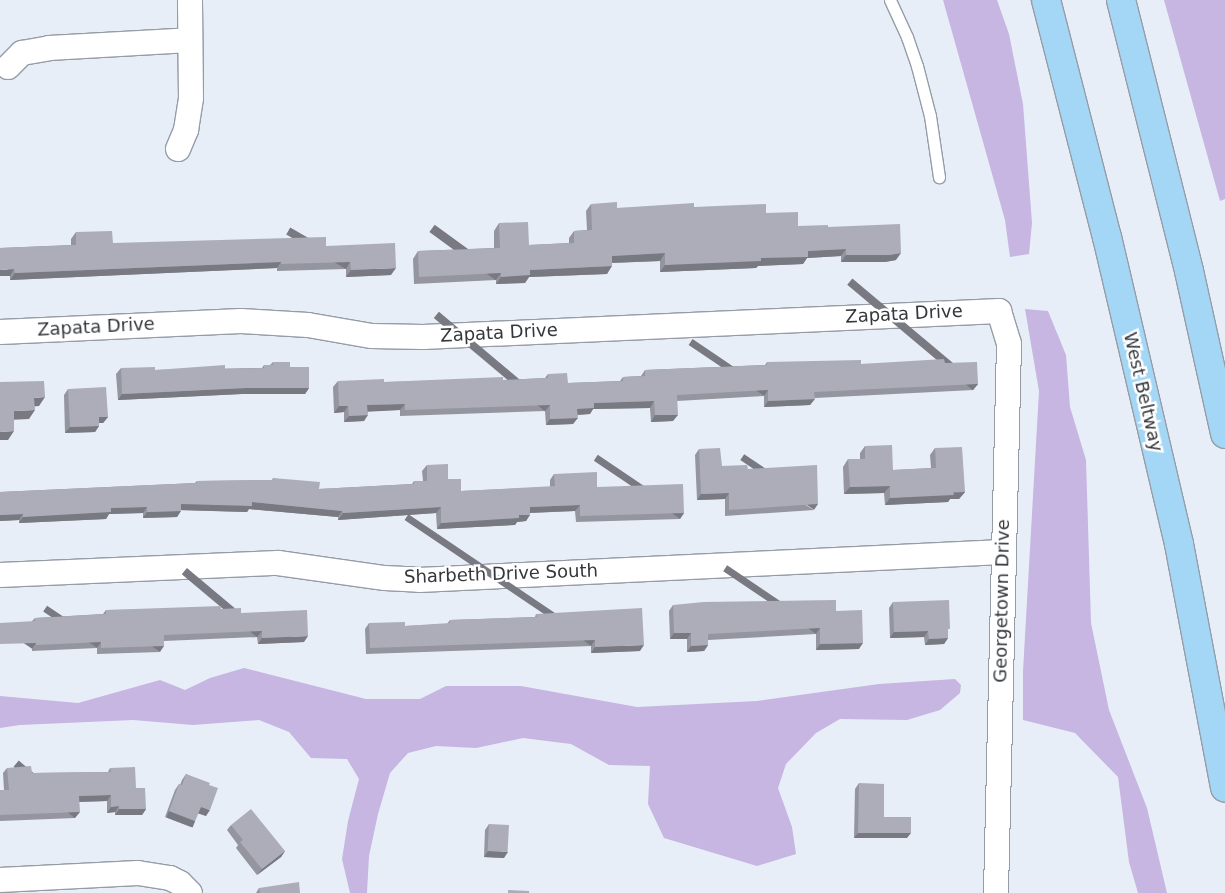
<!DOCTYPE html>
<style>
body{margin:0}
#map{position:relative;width:1225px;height:893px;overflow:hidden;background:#e7eef8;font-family:"DejaVu Sans",sans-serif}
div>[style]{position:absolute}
.forest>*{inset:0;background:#c7b5e2}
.roads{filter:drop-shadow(1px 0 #969ca6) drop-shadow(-1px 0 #969ca6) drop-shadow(0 1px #969ca6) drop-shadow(0 -1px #969ca6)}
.lane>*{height:11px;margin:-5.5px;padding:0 5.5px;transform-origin:5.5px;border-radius:5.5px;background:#fff}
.street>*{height:24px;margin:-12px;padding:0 12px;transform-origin:12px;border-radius:12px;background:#fff}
.highway>*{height:28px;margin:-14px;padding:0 14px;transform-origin:14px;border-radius:14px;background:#a4d7f6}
.wall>*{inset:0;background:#94959e}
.shaded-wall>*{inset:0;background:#787981;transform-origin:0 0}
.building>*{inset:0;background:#acadb8;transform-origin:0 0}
span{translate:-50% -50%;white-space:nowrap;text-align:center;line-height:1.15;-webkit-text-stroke:5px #fff;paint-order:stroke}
.street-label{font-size:18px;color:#34373b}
</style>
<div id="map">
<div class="forest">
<i style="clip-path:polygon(943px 0,997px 0,1009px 34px,1023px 104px,1032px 223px,1029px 254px,1010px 257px,1005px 220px)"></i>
<i style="clip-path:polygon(1164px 0,1225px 0,1225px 199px,1220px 201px)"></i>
<i style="clip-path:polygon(1025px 309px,1048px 311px,1066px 355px,1070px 407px,1086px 460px,1091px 623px,1109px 710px,1147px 808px,1167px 893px,1138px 893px,1129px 862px,1118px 777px,1075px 733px,1023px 720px,1023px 671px,1039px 391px)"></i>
<i style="clip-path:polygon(244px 668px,366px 699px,420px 699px,446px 686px,521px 686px,637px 707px,757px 701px,879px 684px,955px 679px,961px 685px,960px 693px,940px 710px,907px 720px,840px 719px,816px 733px,786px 764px,778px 788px,792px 827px,796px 854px,757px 866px,664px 838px,648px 804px,650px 766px,609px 765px,571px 744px,523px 738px,476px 748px,436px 746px,408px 753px,390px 773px,378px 814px,369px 856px,367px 893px,350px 893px,342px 859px,348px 821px,359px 779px,347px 759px,311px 758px,289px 732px,259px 720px,193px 725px,133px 720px,20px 725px,0 728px,0 696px,78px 703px,160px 680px,185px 690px,210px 678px)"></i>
</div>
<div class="roads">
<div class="lane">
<i style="left:890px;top:0;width:41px;rotate:65.3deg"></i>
<i style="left:907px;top:37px;width:31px;rotate:71deg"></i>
<i style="left:917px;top:66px;width:52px;rotate:75.4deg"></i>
<i style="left:930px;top:116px;width:62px;rotate:81.6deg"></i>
</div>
<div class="street">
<i style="left:8px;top:67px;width:20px;rotate:-45deg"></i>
<i style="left:22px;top:53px;width:27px;rotate:-10deg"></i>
<i style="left:49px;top:48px;width:141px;rotate:-3.2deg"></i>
<i style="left:178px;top:149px;width:21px;rotate:-67deg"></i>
<i style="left:186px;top:130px;width:32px;rotate:-81deg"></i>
<i style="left:191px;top:98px;width:98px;rotate:-90.6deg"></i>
<i style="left:0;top:332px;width:241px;rotate:-2.6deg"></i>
<i style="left:241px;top:321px;width:67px;rotate:3.4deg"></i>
<i style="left:308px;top:325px;width:65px;rotate:9.8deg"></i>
<i style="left:372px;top:336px;width:51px;rotate:1.1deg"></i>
<i style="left:423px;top:337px;width:577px;rotate:-2.58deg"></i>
<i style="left:999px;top:311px;width:34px;rotate:73deg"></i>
<i style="left:1009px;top:344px;width:549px;rotate:91.36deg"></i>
<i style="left:0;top:575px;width:278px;rotate:-2.5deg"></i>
<i style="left:278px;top:563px;width:108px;rotate:8deg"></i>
<i style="left:385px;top:578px;width:34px;rotate:3deg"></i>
<i style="left:419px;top:580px;width:584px;rotate:-2.75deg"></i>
<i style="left:0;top:880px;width:138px;rotate:-2.9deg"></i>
<i style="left:138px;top:873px;width:32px;rotate:9deg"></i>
<i style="left:170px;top:878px;width:11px;rotate:27deg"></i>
<i style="left:180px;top:883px;width:14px;rotate:45deg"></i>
</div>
<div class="highway">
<i style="left:1046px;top:0;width:245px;rotate:75.6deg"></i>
<i style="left:1107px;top:237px;width:315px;rotate:76.8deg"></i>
<i style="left:1179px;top:544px;width:248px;rotate:79.3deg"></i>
<i style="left:1121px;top:0;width:279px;rotate:75.9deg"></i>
<i style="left:1189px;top:271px;width:167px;rotate:77.5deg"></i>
</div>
</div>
<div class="wall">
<i style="clip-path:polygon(591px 204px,617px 208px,694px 207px,766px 213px,798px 226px,828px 227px,896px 260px,885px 262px,841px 262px,841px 256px,807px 258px,803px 264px,758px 266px,756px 268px,660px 272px,660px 261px,612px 263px,607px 274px,529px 277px,525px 283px,496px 284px,496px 280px,414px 284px,413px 259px,418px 251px,494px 248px,494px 231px,499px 223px,529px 245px,569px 243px,569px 238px,574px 231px,587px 230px,586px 211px)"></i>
<i style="clip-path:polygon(76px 232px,113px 243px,326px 246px,391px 275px,346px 277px,346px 269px,277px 271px,277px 268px,10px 280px,10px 276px,0 248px,71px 245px,71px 239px)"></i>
<i style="clip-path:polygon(273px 362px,290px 367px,309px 388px,305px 394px,242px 394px,118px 400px,116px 374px,121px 368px,155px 370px,262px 368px,264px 365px,270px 365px)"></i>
<i style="clip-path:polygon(767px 362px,861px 364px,945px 363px,978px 384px,973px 390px,815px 398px,810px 405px,764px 407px,764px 396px,677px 401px,673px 421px,651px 422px,650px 408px,593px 409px,590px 414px,578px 415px,573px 424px,546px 425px,545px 411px,400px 416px,400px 410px,368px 411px,364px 421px,344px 422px,344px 412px,334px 413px,333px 387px,338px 381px,384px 382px,503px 380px,545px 378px,548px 374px,568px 383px,620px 381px,623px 377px,641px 376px,645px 370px,765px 365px)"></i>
<i style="clip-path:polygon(68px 389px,108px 417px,103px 423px,99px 423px,99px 426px,95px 432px,65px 433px,64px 395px)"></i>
<i style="clip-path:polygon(865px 446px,893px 470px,931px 468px,930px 455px,935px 448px,965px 492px,959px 499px,950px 499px,948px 502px,885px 505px,884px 493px,844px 494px,843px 467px,848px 459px,860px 459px,860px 453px)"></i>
<i style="clip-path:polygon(699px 449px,722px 466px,748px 469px,814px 510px,725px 516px,725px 499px,697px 500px,695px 455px)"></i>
<i style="clip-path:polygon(427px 465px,448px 479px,461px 491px,550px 487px,550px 480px,554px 474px,597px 487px,684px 513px,680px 519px,576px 522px,575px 511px,530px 513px,526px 521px,517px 522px,515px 525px,437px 529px,436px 513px,338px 520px,338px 517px,249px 509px,247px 512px,181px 510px,177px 517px,143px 518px,143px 513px,109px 514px,106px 519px,19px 523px,19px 520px,0 521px,0 492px,195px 483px,197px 481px,272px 480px,273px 478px,319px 489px,412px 484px,414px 481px,423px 481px,422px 471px)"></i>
<i style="clip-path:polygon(893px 602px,948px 632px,948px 638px,944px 644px,925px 645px,924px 637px,890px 638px,889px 608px)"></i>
<i style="clip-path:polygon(673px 605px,836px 611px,859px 649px,816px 650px,816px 634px,708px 640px,708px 645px,704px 651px,687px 652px,687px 639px,670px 639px,669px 611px)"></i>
<i style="clip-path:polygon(221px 609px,241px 613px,304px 642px,258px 644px,257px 637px,164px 641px,160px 652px,97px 654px,97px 648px,32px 651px,32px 621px,35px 618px,103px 614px,106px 610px)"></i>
<i style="clip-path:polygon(536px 614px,640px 651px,591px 653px,591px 646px,366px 654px,365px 629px,369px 623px,405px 626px,447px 624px,450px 620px,535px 617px)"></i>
<i style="clip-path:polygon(7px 768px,32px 773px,108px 772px,110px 768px,136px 788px,146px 809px,142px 815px,115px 815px,115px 812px,107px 813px,107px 801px,79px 802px,75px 818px,0 821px,0 790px,4px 790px,3px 773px)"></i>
<i style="clip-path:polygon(186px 774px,209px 785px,206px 816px,198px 813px,195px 821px,191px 827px,165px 817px,175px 790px,179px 784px,180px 785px,182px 780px)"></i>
<i style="clip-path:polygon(859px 783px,884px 817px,907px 838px,854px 838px,855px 789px)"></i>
<i style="clip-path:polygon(489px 824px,504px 858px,484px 857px,485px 830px)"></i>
<i style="clip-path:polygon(231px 825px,285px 851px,281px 857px,257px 875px,236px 848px,238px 845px,227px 830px)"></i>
<i style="clip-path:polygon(259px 888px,300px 893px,256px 893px)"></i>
</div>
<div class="shaded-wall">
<i style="clip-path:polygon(846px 249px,841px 256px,807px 258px,803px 264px,758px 266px,756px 268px,660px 272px,665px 265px,808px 251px)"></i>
<i style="clip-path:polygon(665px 253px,660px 261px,607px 263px,612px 256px)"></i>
<i style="clip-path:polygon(901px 253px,896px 260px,885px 262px,841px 262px,846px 255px)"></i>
<i style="clip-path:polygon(281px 262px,277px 268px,10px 280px,15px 273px)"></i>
<i style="left:350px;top:262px;width:8px;height:69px;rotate:120deg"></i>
<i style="clip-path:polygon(612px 266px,607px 274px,529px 277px,525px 283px,496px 284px,501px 277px,530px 270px)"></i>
<i style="clip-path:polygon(396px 268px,391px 275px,346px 277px,351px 270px)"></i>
<i style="clip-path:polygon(14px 269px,10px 276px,0 276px,0 270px)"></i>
<i style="left:501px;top:273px;width:9px;height:82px;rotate:126deg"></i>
<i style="left:978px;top:384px;width:8px;height:164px;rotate:130deg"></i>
<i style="clip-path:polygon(246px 388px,309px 388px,305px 394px,242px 394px,118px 400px,122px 394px)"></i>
<i style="left:768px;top:390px;width:7px;height:91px;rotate:124deg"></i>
<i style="clip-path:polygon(45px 397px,39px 406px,28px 407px,34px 398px)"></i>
<i style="clip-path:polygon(815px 399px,810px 405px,764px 407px,768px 401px)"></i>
<i style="clip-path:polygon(654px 401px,650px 408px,593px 409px,590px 414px,573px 415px,577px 409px,594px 403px)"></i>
<i style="clip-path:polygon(405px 404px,400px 410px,363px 412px,367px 405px)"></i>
<i style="left:550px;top:405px;width:8px;height:145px;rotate:130deg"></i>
<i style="clip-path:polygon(339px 406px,348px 406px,344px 412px,334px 413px)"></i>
<i style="clip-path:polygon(35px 410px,29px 419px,8px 420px,14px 411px)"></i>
<i style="clip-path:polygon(368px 415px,364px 421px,344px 422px,349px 416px)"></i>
<i style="clip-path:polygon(655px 415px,678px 415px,673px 421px,651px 422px)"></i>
<i style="clip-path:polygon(99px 417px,108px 417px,103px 423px,95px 423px)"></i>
<i style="clip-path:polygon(578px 418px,573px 424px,546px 425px,550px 419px)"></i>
<i style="clip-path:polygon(99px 426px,95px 432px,65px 433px,70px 427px)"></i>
<i style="clip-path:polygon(14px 431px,8px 440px,0 440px,0 432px)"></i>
<i style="clip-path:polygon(890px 486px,884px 493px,844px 494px,850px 487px)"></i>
<i style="clip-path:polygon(965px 492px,959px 499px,950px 499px,948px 502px,885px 505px,890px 498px)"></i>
<i style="clip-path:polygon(729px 493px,725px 499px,697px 500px,701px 494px)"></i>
<i style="clip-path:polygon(252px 502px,342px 511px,338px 517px,249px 509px,247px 512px,177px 510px,181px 504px)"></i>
<i style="left:818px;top:504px;width:7px;height:89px;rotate:124deg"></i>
<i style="clip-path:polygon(580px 505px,575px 511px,525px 513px,530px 507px)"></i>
<i style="clip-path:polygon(147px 507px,143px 513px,109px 514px,106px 519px,19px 523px,23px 517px,111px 508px)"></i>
<i style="clip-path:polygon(441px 507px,436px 513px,338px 520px,343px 513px)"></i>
<i style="clip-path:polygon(181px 511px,177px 517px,143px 518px,147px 512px)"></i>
<i style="left:684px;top:513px;width:7px;height:104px;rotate:124deg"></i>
<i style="clip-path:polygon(23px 514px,19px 520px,0 521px,0 515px)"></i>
<i style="clip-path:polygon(519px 515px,530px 515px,526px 521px,517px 522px,515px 525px,437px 529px,441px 523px)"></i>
<i style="left:820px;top:628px;width:7px;height:112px;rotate:124deg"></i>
<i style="left:262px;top:631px;width:8px;height:98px;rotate:130deg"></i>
<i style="clip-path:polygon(928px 631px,924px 637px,890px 638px,894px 632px)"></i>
<i style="clip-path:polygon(674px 633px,691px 633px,687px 639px,670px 639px)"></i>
<i style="clip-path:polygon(308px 636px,304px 642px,258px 644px,262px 638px)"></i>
<i style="clip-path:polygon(948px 638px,944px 644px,925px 645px,929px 639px)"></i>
<i style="left:595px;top:640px;width:7px;height:225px;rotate:124deg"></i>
<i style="left:101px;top:642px;width:7px;height:65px;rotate:124deg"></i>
<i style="left:36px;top:643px;width:7px;height:36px;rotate:124deg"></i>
<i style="clip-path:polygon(863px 643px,859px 649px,816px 650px,820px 644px)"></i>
<i style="clip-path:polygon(644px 645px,640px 651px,591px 653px,595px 647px)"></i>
<i style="clip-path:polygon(708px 645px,704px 651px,687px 652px,691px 646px)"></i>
<i style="left:164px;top:646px;width:7px;height:63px;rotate:124deg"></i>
<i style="clip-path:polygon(111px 795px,107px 801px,75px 802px,79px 796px)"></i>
<i style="clip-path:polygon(119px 806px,115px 812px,107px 813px,111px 807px)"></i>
<i style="clip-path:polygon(201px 807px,210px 810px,206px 816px,197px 813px)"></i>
<i style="clip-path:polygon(119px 809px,146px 809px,142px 815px,115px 815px)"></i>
<i style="left:169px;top:811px;width:28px;height:7px;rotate:21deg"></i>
<i style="left:80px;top:812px;width:8px;height:80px;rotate:130deg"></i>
<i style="clip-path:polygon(858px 833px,911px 833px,907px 838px,854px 838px)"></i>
<i style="clip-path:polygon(285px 851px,281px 857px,257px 875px,262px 869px)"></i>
<i style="clip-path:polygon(488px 851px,508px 852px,504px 858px,484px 857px)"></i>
</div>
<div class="building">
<i style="clip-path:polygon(617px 202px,617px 208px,694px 203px,694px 207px,766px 204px,766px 213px,798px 212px,798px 226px,828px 225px,828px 227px,900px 224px,901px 253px,890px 255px,846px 255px,846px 249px,808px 251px,808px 257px,761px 258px,761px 261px,665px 265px,665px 253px,612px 256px,612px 266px,530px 270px,530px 275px,501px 277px,501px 273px,419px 277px,418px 251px,500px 248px,499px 223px,528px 222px,529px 245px,574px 243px,574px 231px,592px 230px,591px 204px)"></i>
<i style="clip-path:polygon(112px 231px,113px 243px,326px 237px,326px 246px,395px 243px,396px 268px,351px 270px,350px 262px,281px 264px,281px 262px,15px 273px,14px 269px,0 270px,0 248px,76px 245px,76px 232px)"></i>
<i style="clip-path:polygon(944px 359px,945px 363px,977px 362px,978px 384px,814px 392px,815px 399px,768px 401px,768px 390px,677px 395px,678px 415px,655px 415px,654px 401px,594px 403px,594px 408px,577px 409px,578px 418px,550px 419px,550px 405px,405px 410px,405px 404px,367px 405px,368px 415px,349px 416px,348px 406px,339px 406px,338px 381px,384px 379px,384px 382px,503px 377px,503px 380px,548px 378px,548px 374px,567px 373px,568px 383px,623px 381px,623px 377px,645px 376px,645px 370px,767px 365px,767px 362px,861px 360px,861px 364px)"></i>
<i style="clip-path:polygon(273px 362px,290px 362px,290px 367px,309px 367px,309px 388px,246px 388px,122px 394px,121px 368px,155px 367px,155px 370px,225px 365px,225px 369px,264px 368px,264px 365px,273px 365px)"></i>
<i style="clip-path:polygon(44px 381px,45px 397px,34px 398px,35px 410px,14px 411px,14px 431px,0 432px,0 382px)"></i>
<i style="clip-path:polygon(106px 387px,108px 417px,99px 417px,99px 426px,70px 427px,68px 389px)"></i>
<i style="clip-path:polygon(892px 445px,893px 470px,936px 468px,935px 448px,962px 447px,965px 492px,953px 492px,954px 495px,890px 498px,890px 486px,850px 487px,848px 459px,865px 459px,865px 446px)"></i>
<i style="clip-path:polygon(720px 448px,722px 466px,747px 465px,748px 469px,817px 465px,818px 504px,729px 510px,729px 493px,701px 494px,699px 449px)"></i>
<i style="clip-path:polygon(448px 464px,448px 479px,461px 479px,461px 491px,555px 486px,554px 474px,597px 472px,597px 487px,683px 484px,684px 513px,580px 516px,580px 505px,530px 507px,530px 515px,519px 515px,519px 518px,441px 523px,441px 507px,343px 513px,342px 511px,252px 502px,252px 506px,181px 504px,181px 511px,147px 512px,147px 507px,111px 508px,111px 512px,23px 517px,23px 514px,0 515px,0 492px,197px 483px,197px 481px,273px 480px,273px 478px,320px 482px,319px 489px,414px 484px,414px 481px,427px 481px,427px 465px)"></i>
<i style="clip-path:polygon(836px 600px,836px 611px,862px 610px,863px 643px,820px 644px,820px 628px,708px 634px,708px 645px,691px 646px,691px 633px,674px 633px,673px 605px,704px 602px)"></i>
<i style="clip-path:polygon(949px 600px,950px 629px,948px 629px,948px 638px,929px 639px,928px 631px,894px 632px,893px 602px)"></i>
<i style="clip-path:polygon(221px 606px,221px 609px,241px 608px,241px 613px,307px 610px,308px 636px,262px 638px,262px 631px,164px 635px,164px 646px,101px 648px,101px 642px,36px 645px,36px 643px,0 644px,0 623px,35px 621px,35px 618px,106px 614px,106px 610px)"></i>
<i style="clip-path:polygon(642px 608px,644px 645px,595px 647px,595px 640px,370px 648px,369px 623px,405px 622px,405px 626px,450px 623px,450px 620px,537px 617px,536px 614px)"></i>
<i style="clip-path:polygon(31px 766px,32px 773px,111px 772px,110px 768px,135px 767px,136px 788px,145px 788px,146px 809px,119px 809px,119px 806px,111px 807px,111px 795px,79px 796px,80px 812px,0 815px,0 790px,9px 790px,7px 768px)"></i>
<i style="clip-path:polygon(186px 774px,210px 783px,209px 785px,218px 788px,210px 810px,201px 807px,195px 821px,169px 811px,179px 784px,182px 785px)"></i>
<i style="clip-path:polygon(859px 783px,884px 784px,884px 817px,911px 817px,911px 833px,858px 833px)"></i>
<i style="clip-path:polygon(251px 809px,285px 851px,262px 869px,240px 842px,243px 840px,231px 825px)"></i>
<i style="left:489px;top:824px;width:20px;height:27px;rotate:3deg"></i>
<i style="clip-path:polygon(299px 882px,300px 893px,260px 893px,259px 888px)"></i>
<i style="clip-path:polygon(508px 890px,529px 891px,529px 893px,508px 893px)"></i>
</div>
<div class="street-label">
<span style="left:904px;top:314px;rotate:-3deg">Zapata Drive</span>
<span style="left:96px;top:327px;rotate:-3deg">Zapata Drive</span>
<span style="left:499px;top:333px;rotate:-3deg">Zapata Drive</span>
<span style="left:1143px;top:392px;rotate:77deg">West Beltway</span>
<span style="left:501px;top:574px;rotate:-2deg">Sharbeth Drive South</span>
<span style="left:1002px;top:601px;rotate:-89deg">Georgetown Drive</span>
</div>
</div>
